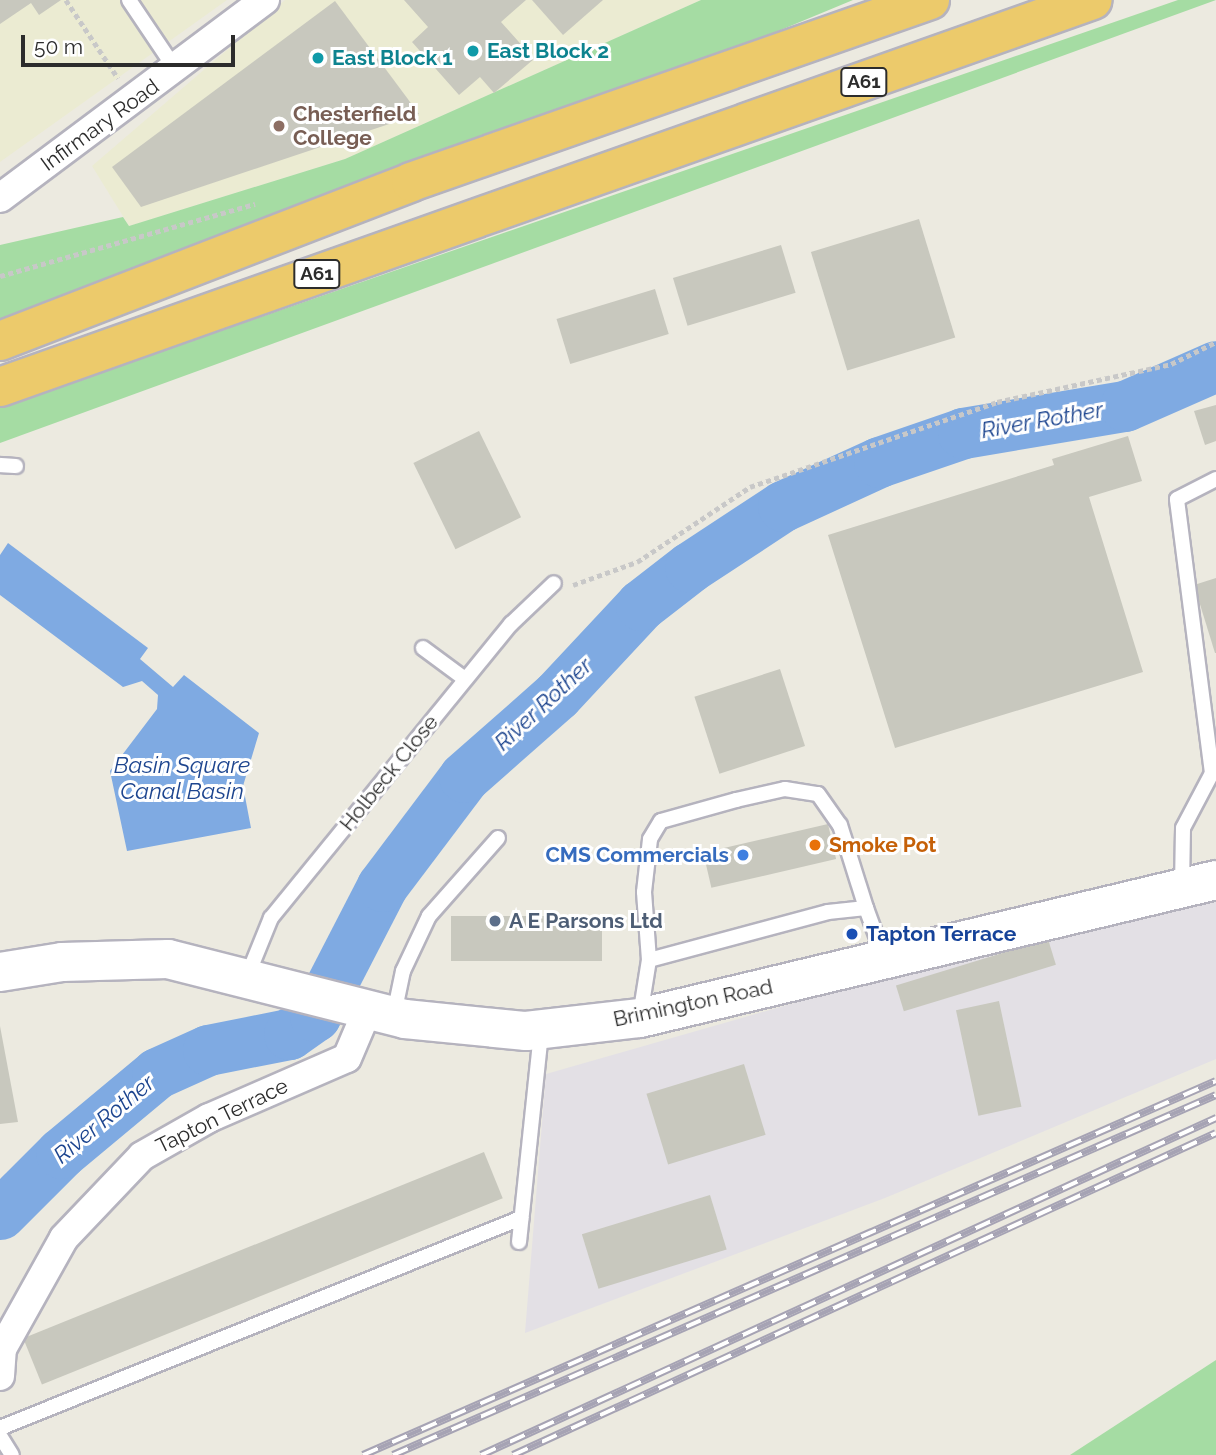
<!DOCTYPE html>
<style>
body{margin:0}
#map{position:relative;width:1216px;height:1455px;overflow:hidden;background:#eceae0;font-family:Raleway,sans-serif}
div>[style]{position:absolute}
.industrial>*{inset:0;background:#e3e0e5}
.education>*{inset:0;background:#ebebd2}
.green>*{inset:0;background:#a5dca3}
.water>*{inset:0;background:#7faae2}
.river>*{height:51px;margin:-25.5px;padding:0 25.5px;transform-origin:25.5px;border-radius:25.5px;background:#7faae2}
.building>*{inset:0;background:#c8c8be;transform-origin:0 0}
.path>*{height:4.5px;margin-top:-2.25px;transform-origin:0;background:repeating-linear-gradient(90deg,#c8c8c8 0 5px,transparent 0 8.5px)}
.roads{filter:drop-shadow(2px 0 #b5b3be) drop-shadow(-2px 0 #b5b3be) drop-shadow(0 2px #b5b3be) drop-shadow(0 -2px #b5b3be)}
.lane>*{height:14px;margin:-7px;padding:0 7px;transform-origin:7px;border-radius:7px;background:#fff}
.street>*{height:28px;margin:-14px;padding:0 14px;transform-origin:14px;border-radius:14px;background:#fff}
.secondary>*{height:38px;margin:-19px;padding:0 19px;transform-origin:19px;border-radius:19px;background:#fff}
.highway>*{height:38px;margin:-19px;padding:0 19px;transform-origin:19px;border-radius:19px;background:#ecca6b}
.rail>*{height:8px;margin-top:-4px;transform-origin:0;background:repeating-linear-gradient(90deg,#fff 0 16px,#a6a3b4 0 32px);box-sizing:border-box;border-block:2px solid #a6a3b4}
.dots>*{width:19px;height:19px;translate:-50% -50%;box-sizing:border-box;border:4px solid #fff;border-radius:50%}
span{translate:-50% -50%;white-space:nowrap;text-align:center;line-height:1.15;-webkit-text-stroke:6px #fff;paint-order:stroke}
.shield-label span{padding:2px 5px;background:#fff;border:2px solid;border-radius:5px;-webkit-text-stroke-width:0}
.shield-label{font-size:19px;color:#2c2c2c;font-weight:700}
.culture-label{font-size:21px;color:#0d838f;font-weight:700}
.left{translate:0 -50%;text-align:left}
.education-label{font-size:21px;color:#785e54;font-weight:700}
.street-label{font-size:21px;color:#2c2c2c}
.food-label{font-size:21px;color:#c56008;font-weight:700}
.shop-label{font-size:21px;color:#366cbe;font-weight:700}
.right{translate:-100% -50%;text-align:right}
.service-label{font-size:21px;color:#4e5e75;font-weight:700}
.transit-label{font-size:21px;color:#164399;font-weight:700}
.water-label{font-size:23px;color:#1d458f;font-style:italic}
.scale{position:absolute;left:21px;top:35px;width:214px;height:32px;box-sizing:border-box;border:4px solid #2c2c2c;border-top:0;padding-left:9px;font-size:21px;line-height:24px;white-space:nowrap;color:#2c2c2c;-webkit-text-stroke:5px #fff;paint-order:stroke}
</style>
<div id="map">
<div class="industrial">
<i style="clip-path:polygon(1216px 902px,1216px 1059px,885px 1198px,525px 1333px,546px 1074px,885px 977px)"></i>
</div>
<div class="education">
<i style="clip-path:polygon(0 0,227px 0,0 162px)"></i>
<i style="clip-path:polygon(285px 0,701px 0,345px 159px,129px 226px,92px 166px)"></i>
</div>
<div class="green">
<i style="clip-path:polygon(701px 0,853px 0,665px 78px,0 320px,0 245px,123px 217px,129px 226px,345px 159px)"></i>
<i style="clip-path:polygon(1178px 0,1216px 0,0 443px,0 407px)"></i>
<i style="clip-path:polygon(1216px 1360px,1216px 1455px,1070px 1455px)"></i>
</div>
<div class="water">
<i style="clip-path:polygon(8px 543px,148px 648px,140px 659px,173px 687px,184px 675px,259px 733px,243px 786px,251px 828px,127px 851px,110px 771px,157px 709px,158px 695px,142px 681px,123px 687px,0 595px,0 555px)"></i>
</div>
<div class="river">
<i style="left:0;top:1214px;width:86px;rotate:-45deg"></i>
<i style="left:61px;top:1153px;width:125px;rotate:-39.8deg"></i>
<i style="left:157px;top:1073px;width:56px;rotate:-24.3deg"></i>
<i style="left:208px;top:1050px;width:83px;rotate:-11.2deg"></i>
<i style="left:289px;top:1034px;width:32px;rotate:-35deg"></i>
<i style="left:315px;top:1016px;width:146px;rotate:-62.7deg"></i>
<i style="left:382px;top:886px;width:136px;rotate:-53deg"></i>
<i style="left:464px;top:777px;width:124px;rotate:-41.4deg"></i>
<i style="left:557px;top:695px;width:123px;rotate:-47deg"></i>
<i style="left:641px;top:605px;width:62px;rotate:-37.8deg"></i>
<i style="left:690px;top:567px;width:111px;rotate:-33.3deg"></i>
<i style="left:783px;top:506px;width:106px;rotate:-24.6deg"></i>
<i style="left:879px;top:462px;width:89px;rotate:-19deg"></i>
<i style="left:963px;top:433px;width:164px;rotate:-9.5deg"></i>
<i style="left:1125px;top:406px;width:99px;rotate:-23.7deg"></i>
</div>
<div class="building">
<i style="clip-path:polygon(0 0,61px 0,39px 15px,31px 3px,0 24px)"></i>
<i style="clip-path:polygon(404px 0,526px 0,501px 22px,534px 59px,494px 93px,480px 77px,459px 95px,412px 42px,428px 27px)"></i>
<i style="clip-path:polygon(532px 0,603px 0,563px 35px)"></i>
<i style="clip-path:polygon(335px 1px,419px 114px,141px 207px,112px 167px)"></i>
<i style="left:919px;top:219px;width:124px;height:113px;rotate:73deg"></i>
<i style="left:781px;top:245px;width:50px;height:113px;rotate:73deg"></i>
<i style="left:655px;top:289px;width:47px;height:103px;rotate:73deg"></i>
<i style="clip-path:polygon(1216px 405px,1216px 441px,1205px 445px,1194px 411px)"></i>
<i style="left:479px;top:431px;width:96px;height:73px;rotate:64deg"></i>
<i style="clip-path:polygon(1128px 436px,1142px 481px,1089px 497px,1143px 672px,895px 748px,828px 535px,1054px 465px,1052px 459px)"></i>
<i style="clip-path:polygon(1216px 578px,1216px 653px,1215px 653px,1194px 585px)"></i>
<i style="left:780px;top:669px;width:81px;height:90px;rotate:72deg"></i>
<i style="left:828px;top:824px;width:36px;height:128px;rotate:77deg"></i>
<i style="left:602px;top:916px;width:45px;height:151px;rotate:90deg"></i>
<i style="left:1048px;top:939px;width:27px;height:159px;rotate:73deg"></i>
<i style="left:999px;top:1001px;width:108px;height:44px;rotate:78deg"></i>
<i style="clip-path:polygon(0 1026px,18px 1122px,0 1124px)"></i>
<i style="left:744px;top:1064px;width:74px;height:102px;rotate:73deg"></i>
<i style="left:484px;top:1152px;width:50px;height:497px;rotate:68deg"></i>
<i style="left:710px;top:1195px;width:57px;height:134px;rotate:73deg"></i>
</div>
<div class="path">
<i style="left:66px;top:0;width:94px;rotate:56.3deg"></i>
<i style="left:0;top:276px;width:265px;rotate:-15.8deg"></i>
<i style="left:573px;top:585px;width:68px;rotate:-19.8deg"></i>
<i style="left:637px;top:562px;width:136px;rotate:-33.6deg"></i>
<i style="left:750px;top:487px;width:261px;rotate:-19deg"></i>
<i style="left:997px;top:402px;width:178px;rotate:-12.3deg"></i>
<i style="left:1171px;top:364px;width:50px;rotate:-26.1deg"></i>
</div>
<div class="roads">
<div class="lane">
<i style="left:129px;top:0;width:84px;rotate:56.1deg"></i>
<i style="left:0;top:465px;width:16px;rotate:4deg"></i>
<i style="left:423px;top:648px;width:52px;rotate:36.4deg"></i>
<i style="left:1182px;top:886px;width:58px;rotate:-89deg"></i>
<i style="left:1183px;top:828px;width:62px;rotate:-62.2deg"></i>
<i style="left:1212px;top:773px;width:276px;rotate:-97.3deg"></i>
<i style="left:1177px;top:499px;width:44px;rotate:-27.1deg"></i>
<i style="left:649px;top:960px;width:68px;rotate:-94.2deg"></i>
<i style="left:644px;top:892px;width:53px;rotate:-83.5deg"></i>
<i style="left:650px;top:839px;width:21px;rotate:-59deg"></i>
<i style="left:661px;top:821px;width:78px;rotate:-15.6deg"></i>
<i style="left:736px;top:800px;width:50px;rotate:-12.7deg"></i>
<i style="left:785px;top:789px;width:33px;rotate:9deg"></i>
<i style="left:818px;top:794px;width:38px;rotate:55deg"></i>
<i style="left:840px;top:825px;width:87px;rotate:72.6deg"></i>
<i style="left:247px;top:977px;width:64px;rotate:-67.9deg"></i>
<i style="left:271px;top:918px;width:380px;rotate:-50.8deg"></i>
<i style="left:511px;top:624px;width:59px;rotate:-43.6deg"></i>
<i style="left:394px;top:1014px;width:44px;rotate:-78.2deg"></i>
<i style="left:403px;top:971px;width:61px;rotate:-64.7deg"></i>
<i style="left:429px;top:916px;width:104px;rotate:-48.5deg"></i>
<i style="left:640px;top:1016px;width:57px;rotate:-80.9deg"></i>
<i style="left:649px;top:960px;width:185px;rotate:-15deg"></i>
<i style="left:828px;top:912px;width:38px;rotate:-6deg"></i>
<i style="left:866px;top:908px;width:52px;rotate:69.8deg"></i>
<i style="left:519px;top:1242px;width:212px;rotate:-84deg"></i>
<i style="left:0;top:1428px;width:562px;rotate:-21.95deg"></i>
<i style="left:0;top:1436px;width:22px;rotate:58deg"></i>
</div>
<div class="street">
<i style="left:0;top:198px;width:331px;rotate:-36.8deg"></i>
<i style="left:0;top:1376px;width:27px;rotate:-86deg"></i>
<i style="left:2px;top:1349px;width:127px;rotate:-60.8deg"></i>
<i style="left:64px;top:1238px;width:113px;rotate:-46.4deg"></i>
<i style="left:142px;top:1156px;width:77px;rotate:-29.6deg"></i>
<i style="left:209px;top:1118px;width:150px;rotate:-23.5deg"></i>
<i style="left:347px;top:1058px;width:51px;rotate:-66.9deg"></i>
</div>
<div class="secondary">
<i style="left:0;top:972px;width:63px;rotate:-9.2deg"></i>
<i style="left:62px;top:962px;width:106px;rotate:-1.6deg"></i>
<i style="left:168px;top:959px;width:244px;rotate:14.2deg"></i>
<i style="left:405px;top:1019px;width:122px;rotate:5.7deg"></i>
<i style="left:526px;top:1031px;width:115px;rotate:-6.5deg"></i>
<i style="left:640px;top:1018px;width:592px;rotate:-13.47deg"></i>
</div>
<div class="highway">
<i style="left:0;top:341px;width:441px;rotate:-21.1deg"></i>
<i style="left:411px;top:182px;width:550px;rotate:-19.32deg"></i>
<i style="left:0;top:387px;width:1159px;rotate:-19.5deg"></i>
</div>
</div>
<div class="rail">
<i style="left:363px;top:1455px;width:931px;rotate:-23.68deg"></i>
<i style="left:393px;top:1455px;width:898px;rotate:-23.63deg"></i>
<i style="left:481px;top:1455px;width:809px;rotate:-24.63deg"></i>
<i style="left:513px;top:1455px;width:773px;rotate:-24.61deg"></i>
</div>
<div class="dots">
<i style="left:473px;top:51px;background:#0f9aa8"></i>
<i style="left:318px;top:58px;background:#0f9aa8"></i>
<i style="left:279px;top:126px;background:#8d6e63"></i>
<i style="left:815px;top:845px;background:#e8710a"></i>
<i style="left:743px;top:855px;background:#3f7fe0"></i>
<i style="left:495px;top:921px;background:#5c6f8a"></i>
<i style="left:852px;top:934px;background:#1a4fb4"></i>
</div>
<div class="shield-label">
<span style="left:864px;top:82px">A61</span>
<span style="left:317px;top:274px">A61</span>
</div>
<div class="culture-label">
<span class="left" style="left:487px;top:51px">East Block 2</span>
<span class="left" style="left:332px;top:58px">East Block 1</span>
</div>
<div class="education-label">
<span class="left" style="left:293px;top:126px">Chesterfield<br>College</span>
</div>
<div class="street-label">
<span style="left:100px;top:125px;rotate:-36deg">Infirmary Road</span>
<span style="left:389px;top:773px;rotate:-51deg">Holbeck Close</span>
<span style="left:693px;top:1003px;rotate:-12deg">Brimington Road</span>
<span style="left:222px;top:1116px;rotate:-26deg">Tapton Terrace</span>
</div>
<div class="food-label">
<span class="left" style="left:829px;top:845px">Smoke Pot</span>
</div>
<div class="shop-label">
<span class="right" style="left:729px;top:855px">CMS Commercials</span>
</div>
<div class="service-label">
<span class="left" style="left:509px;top:921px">A E Parsons Ltd</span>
</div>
<div class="transit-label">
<span class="left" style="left:866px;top:934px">Tapton Terrace</span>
</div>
<div class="water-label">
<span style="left:1042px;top:420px;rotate:-10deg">River Rother</span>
<span style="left:543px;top:704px;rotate:-43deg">River Rother</span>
<span style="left:182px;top:778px">Basin Square<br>Canal Basin</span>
<span style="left:104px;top:1119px;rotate:-40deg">River Rother</span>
</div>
<div class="scale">50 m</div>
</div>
